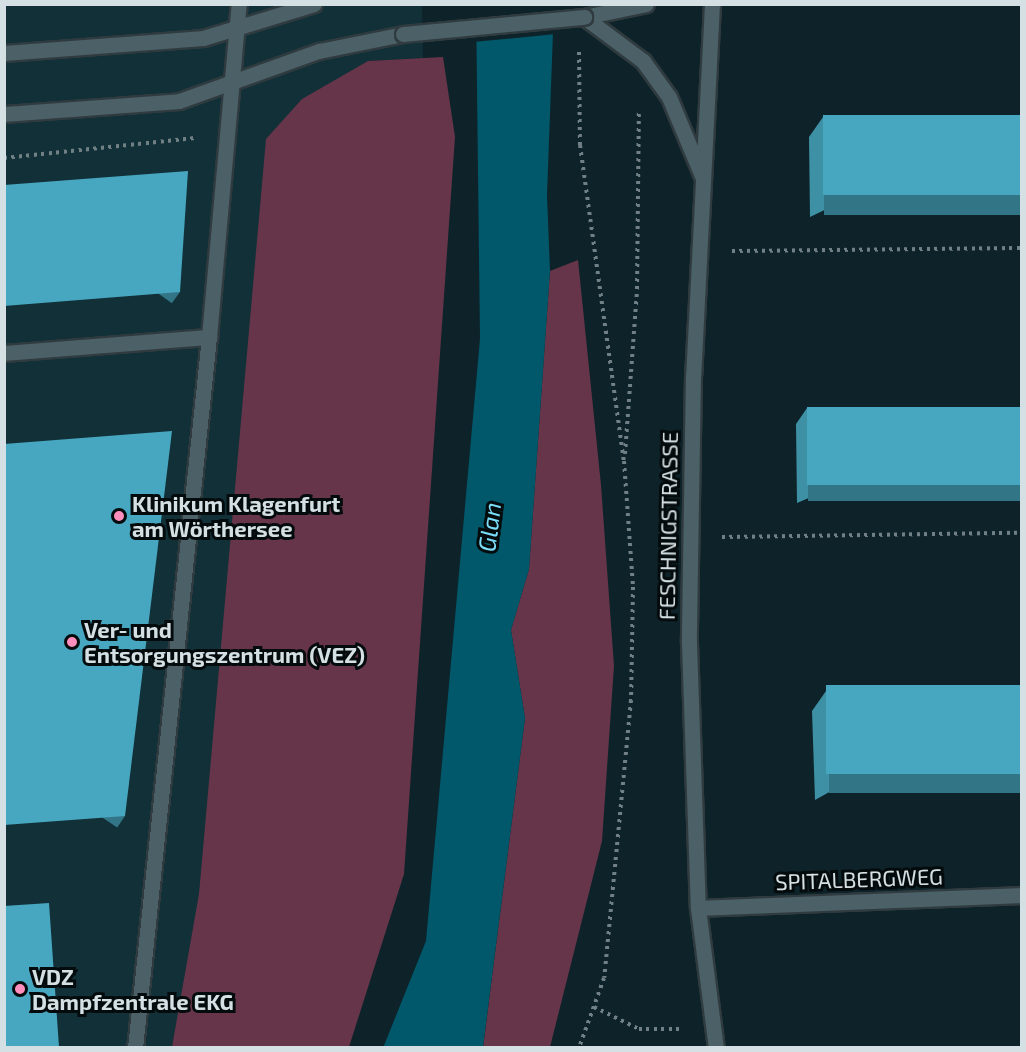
<!DOCTYPE html>
<meta charset="utf-8">
<style>
body{margin:0}
#map{position:relative;width:1026px;height:1052px;overflow:hidden;background:#0e2329;font-family:"Exo 2",sans-serif}
div>[style]{position:absolute}
.built>*{inset:0;background:#113038}
.green>*{inset:0;background:#673549}
.water>*{inset:0;background:#00586a}
.pier>*{inset:0;background:#0e2329}
.path>*{height:4px;margin-top:-2px;transform-origin:0;background:repeating-linear-gradient(90deg,#708085 0 3px,transparent 0 7.5px)}
.roads{filter:drop-shadow(2px 0 #2f3b3f) drop-shadow(-2px 0 #2f3b3f) drop-shadow(0 2px #2f3b3f) drop-shadow(0 -2px #2f3b3f)}
.minor>*{height:15px;margin:-7.5px;padding:0 7.5px;transform-origin:7.5px;border-radius:7.5px;background:#4b6067}
.bridges{filter:drop-shadow(2px 0 #2f3b3f) drop-shadow(-2px 0 #2f3b3f) drop-shadow(0 2px #2f3b3f) drop-shadow(0 -2px #2f3b3f)}
.minor-bridge>*{height:15px;margin:-7.5px;padding:0 7.5px;transform-origin:7.5px;border-radius:7.5px;background:#4b6067}
.wall>*{inset:0;background:#3e90a5}
.shaded-wall>*{inset:0;background:#327586;transform-origin:0 0}
.building>*{inset:0;background:#48a7c0;transform-origin:0 0}
.dots>*{width:16px;height:16px;translate:-50% -50%;box-sizing:border-box;border:3px solid #040b0d;border-radius:50%}
span{translate:-50% -50%;white-space:nowrap;text-align:center;line-height:1.15;-webkit-text-stroke:6px #040b0d;paint-order:stroke}
.poi-label{font-size:22px;color:#d4e0e4;font-weight:700}
.left{translate:0 -50%;text-align:left}
.street-label{font-size:22px;color:#d4e0e4}
.water-label{font-size:24px;color:#7addf9;font-style:italic}
.frame{position:absolute;inset:0;border:6px solid #d4e0e4;pointer-events:none}
</style>
<div id="map">
<div class="built">
<i style="clip-path:polygon(5px 5px,422px 5px,423px 58px,368px 61px,172px 1047px,5px 1048px)"></i>
</div>
<div class="green">
<i style="clip-path:polygon(443px 57px,455px 137px,404px 874px,349px 1047px,172px 1047px,199px 894px,266px 139px,302px 99px,368px 61px)"></i>
<i style="clip-path:polygon(578px 260px,601px 485px,614px 666px,602px 841px,550px 1047px,483px 1048px,525px 718px,511px 630px,529px 569px,550px 271px)"></i>
</div>
<div class="water">
<i style="clip-path:polygon(476px 5px,554px 5px,547px 195px,550px 271px,529px 569px,511px 630px,525px 718px,483px 1047px,383px 1048px,426px 941px,480px 339px)"></i>
</div>
<div class="pier">
<i style="clip-path:polygon(473px 4px,557px 4px,556px 34px,473px 42px)"></i>
</div>
<div class="path">
<i style="left:579px;top:52px;width:93px;rotate:89.4deg"></i>
<i style="left:580px;top:145px;width:319px;rotate:82.1deg"></i>
<i style="left:624px;top:461px;width:126px;rotate:85.9deg"></i>
<i style="left:633px;top:587px;width:113px;rotate:91deg"></i>
<i style="left:631px;top:700px;width:279px;rotate:95.5deg"></i>
<i style="left:604px;top:978px;width:74px;rotate:109.7deg"></i>
<i style="left:4px;top:158px;width:192px;rotate:-6deg"></i>
<i style="left:732px;top:251px;width:290px;rotate:-0.6deg"></i>
<i style="left:625px;top:454px;width:165px;rotate:-85.8deg"></i>
<i style="left:637px;top:289px;width:178px;rotate:-89.4deg"></i>
<i style="left:722px;top:537px;width:300px;rotate:-0.8deg"></i>
<i style="left:594px;top:1007px;width:50px;rotate:26.1deg"></i>
<i style="left:639px;top:1029px;width:42px"></i>
</div>
<div class="roads">
<div class="minor">
<i style="left:712px;top:4px;width:371px;rotate:92.9deg"></i>
<i style="left:693px;top:375px;width:267px;rotate:90.9deg"></i>
<i style="left:689px;top:642px;width:266px;rotate:88.1deg"></i>
<i style="left:698px;top:908px;width:141px;rotate:82.7deg"></i>
<i style="left:584px;top:17px;width:74px;rotate:36.7deg"></i>
<i style="left:643px;top:61px;width:44px;rotate:54.2deg"></i>
<i style="left:669px;top:97px;width:86px;rotate:67.3deg"></i>
<i style="left:584px;top:17px;width:63px;rotate:-11.8deg"></i>
<i style="left:4px;top:53px;width:200px;rotate:-4.3deg"></i>
<i style="left:203px;top:38px;width:116px;rotate:-17deg"></i>
<i style="left:4px;top:114px;width:175px;rotate:-4.2deg"></i>
<i style="left:179px;top:101px;width:149px;rotate:-19.7deg"></i>
<i style="left:319px;top:51px;width:86px;rotate:-11.4deg"></i>
<i style="left:4px;top:353px;width:206px;rotate:-4.5deg"></i>
<i style="left:698px;top:908px;width:324px;rotate:-2.3deg"></i>
<i style="left:135px;top:1048px;width:715px;rotate:-84.06deg"></i>
<i style="left:209px;top:337px;width:334px;rotate:-84.9deg"></i>
</div>
</div>
<div class="bridges">
<div class="minor-bridge">
<i style="left:403px;top:34px;width:182px;rotate:-5.4deg"></i>
</div>
</div>
<div class="wall">
<i style="clip-path:polygon(1022px 115px,810px 217px,809px 137px,823px 117px)"></i>
<i style="clip-path:polygon(1022px 407px,797px 503px,796px 424px,807px 408px)"></i>
<i style="clip-path:polygon(1022px 685px,815px 800px,812px 711px,826px 691px)"></i>
</div>
<div class="shaded-wall">
<i style="left:1022px;top:195px;width:20px;height:198px;rotate:90deg"></i>
<i style="left:180px;top:292px;width:14px;height:177px;rotate:126deg"></i>
<i style="left:1022px;top:485px;width:16px;height:214px;rotate:90deg"></i>
<i style="left:1022px;top:774px;width:19px;height:193px;rotate:90deg"></i>
<i style="left:125px;top:816px;width:14px;height:121px;rotate:124deg"></i>
</div>
<div class="building">
<i style="left:1022px;top:115px;width:80px;height:199px;rotate:90deg"></i>
<i style="clip-path:polygon(188px 171px,180px 292px,4px 306px,4px 185px)"></i>
<i style="left:1022px;top:407px;width:78px;height:215px;rotate:90deg"></i>
<i style="clip-path:polygon(172px 431px,125px 816px,4px 825px,4px 444px)"></i>
<i style="left:1022px;top:685px;width:89px;height:196px;rotate:90deg"></i>
<i style="clip-path:polygon(49px 903px,59px 1047px,4px 1047px,4px 906px)"></i>
</div>
<div class="dots">
<i style="left:119px;top:516px;background:#fe8ebb"></i>
<i style="left:72px;top:642px;background:#fe8ebb"></i>
<i style="left:20px;top:989px;background:#fe8ebb"></i>
</div>
<div class="poi-label">
<span class="left" style="left:132px;top:516px">Klinikum Klagenfurt<br>am Wörthersee</span>
<span class="left" style="left:84px;top:642px">Ver- und<br>Entsorgungszentrum (VEZ)</span>
<span class="left" style="left:32px;top:989px">VDZ<br>Dampfzentrale EKG</span>
</div>
<div class="street-label">
<span style="left:668px;top:526px;rotate:-89deg">FESCHNIGSTRASSE</span>
<span style="left:859px;top:879px;rotate:-2deg">SPITALBERGWEG</span>
</div>
<div class="water-label">
<span style="left:489px;top:527px;rotate:-83deg">Glan</span>
</div>
<div class="frame"></div>
</div>
